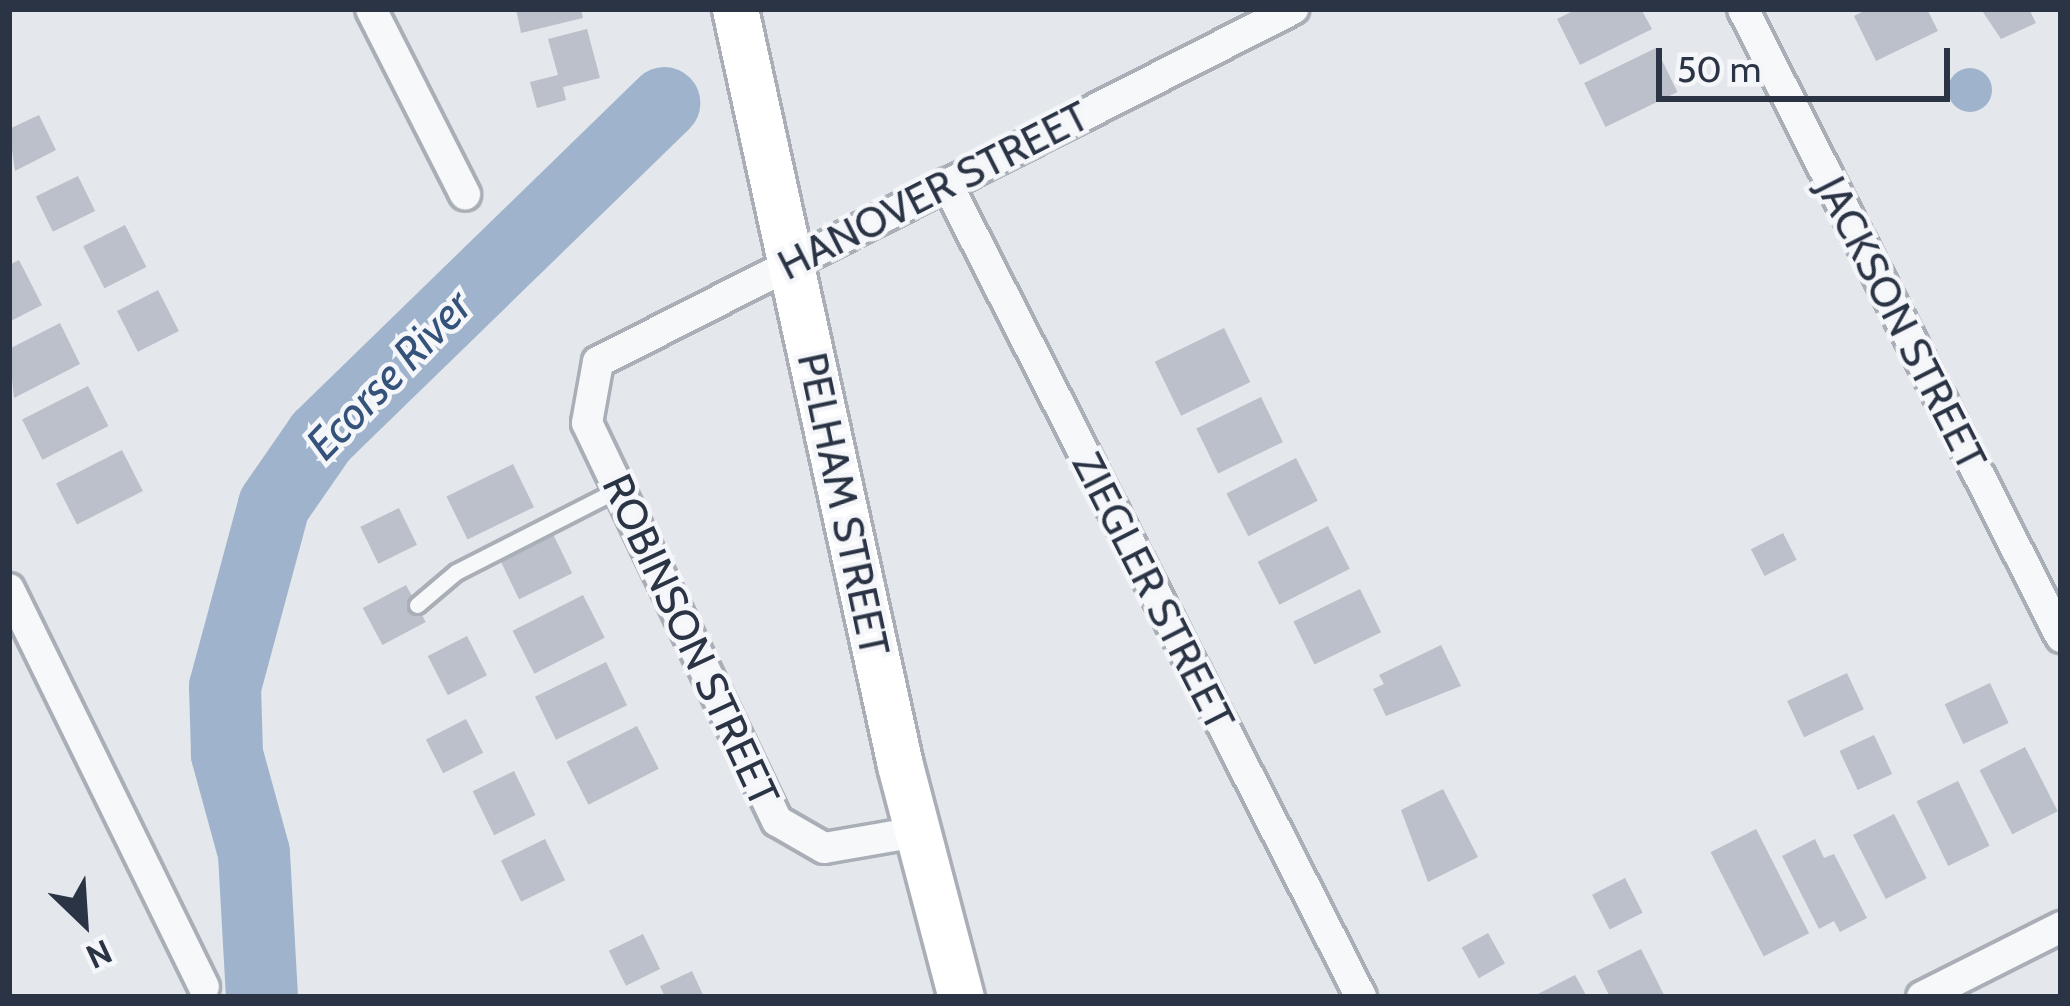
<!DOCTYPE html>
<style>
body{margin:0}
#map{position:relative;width:2070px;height:1006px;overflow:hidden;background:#e4e7ec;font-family:Cabin,sans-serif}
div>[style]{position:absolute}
.water>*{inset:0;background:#9fb4cc}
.round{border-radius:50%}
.river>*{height:72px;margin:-36px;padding:0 36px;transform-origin:36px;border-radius:36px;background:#9fb4cc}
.building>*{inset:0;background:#bbc0ca;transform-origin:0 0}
.roads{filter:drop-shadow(3px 0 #a9aeb7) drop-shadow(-3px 0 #a9aeb7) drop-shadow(0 3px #a9aeb7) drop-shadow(0 -3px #a9aeb7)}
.lane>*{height:15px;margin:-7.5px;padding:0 7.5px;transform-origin:7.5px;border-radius:7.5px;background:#f7f8fa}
.street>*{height:30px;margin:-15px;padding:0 15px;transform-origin:15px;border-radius:15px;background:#f7f8fa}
.secondary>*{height:45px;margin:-22.5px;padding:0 22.5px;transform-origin:22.5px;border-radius:22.5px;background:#fff}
span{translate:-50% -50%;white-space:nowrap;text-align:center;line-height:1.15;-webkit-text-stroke:9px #f4f6f9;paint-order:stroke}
.street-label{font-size:42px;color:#2b3445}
.water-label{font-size:45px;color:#34527a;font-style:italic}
.frame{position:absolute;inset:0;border:12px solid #2b3445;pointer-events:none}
.north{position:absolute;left:24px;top:862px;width:120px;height:120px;-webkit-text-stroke:9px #f4f6f9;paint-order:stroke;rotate:155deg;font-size:33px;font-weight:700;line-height:48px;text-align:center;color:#2b3445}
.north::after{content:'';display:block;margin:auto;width:42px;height:54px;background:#2b3445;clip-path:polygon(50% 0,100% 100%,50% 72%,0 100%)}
.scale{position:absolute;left:1656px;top:48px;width:294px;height:54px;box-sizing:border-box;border:6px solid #2b3445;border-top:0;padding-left:15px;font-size:36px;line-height:42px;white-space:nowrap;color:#2b3445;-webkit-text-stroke:9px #f4f6f9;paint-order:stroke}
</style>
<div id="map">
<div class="water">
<i class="round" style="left:1948px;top:68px;width:44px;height:44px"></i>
</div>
<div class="river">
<i style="left:262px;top:997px;width:144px;rotate:-93.2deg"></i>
<i style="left:254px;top:853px;width:103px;rotate:-105.3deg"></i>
<i style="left:227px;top:754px;width:67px;rotate:-91.7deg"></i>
<i style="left:225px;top:687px;width:188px;rotate:-74.9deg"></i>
<i style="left:274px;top:505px;width:83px;rotate:-55.3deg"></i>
<i style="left:321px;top:437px;width:479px;rotate:-44.2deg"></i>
</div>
<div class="building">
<i style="clip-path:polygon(516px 9px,581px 9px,583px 18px,521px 33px)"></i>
<i style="clip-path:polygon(1577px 9px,1641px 9px,1652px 29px,1580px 65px,1557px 19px)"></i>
<i style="clip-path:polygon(1868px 9px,1927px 9px,1938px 31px,1876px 61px,1854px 16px)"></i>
<i style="clip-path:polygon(1981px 9px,2029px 9px,2036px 23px,2001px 39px)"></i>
<i style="clip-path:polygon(587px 29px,600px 78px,563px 87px,566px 100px,537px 108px,530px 82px,558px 75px,548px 39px)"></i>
<i style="left:1656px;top:48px;width:49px;height:80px;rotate:64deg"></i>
<i style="clip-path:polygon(39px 115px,56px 150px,15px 171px,9px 129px)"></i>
<i style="left:78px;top:176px;width:39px;height:47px;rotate:64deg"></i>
<i style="left:125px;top:225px;width:47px;height:47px;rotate:63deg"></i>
<i style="clip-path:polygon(19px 260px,42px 305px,9px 322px,9px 265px)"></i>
<i style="left:158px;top:290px;width:46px;height:46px;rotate:63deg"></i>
<i style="clip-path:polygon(60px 323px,80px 364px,14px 398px,9px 349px)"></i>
<i style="left:1224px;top:328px;width:60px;height:77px;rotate:64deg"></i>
<i style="left:88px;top:386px;width:45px;height:74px;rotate:63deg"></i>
<i style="left:1261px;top:397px;width:50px;height:72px;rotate:64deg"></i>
<i style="left:122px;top:450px;width:46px;height:74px;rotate:63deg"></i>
<i style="left:1296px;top:458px;width:48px;height:78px;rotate:63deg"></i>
<i style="left:513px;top:464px;width:48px;height:74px;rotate:64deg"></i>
<i style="left:399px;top:508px;width:41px;height:43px;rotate:64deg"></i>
<i style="left:1328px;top:526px;width:48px;height:79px;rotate:63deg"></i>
<i style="left:552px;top:532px;width:46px;height:59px;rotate:64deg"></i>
<i style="left:1783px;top:533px;width:30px;height:36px;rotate:63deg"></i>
<i style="left:406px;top:585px;width:42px;height:49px;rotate:62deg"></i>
<i style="left:1360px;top:589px;width:48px;height:74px;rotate:64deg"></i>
<i style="left:583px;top:595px;width:48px;height:79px;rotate:63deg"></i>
<i style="left:467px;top:636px;width:44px;height:44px;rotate:63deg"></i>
<i style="clip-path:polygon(1441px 645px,1461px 686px,1386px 716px,1373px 689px,1384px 684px,1379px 675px)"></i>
<i style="left:606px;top:662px;width:48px;height:79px;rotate:64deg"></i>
<i style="left:1847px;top:673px;width:40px;height:66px;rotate:65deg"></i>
<i style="left:1990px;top:683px;width:44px;height:50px;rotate:65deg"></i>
<i style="left:466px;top:719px;width:38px;height:45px;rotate:63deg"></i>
<i style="left:637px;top:726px;width:48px;height:79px;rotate:63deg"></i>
<i style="left:1874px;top:735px;width:43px;height:38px;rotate:65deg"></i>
<i style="left:2025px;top:747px;width:72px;height:51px;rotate:63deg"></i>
<i style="left:514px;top:771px;width:49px;height:46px;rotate:64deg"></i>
<i style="left:1958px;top:781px;width:72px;height:46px;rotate:64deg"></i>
<i style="clip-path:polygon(1443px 789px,1478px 857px,1428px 882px,1401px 810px)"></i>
<i style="left:1894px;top:814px;width:72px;height:46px;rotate:63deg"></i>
<i style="left:1756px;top:829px;width:117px;height:51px;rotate:63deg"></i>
<i style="left:545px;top:839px;width:46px;height:49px;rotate:64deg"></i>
<i style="clip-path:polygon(1815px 839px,1824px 858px,1834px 854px,1867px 918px,1840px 932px,1834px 921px,1819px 929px,1782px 856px)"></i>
<i style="left:1625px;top:878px;width:39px;height:37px;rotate:63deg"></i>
<i style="left:1488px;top:933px;width:35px;height:30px;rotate:61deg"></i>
<i style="left:643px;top:934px;width:39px;height:38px;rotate:64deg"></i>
<i style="clip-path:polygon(1641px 949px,1665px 997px,1610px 997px,1597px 971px)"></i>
<i style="clip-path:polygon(692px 971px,704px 997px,665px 997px,660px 986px)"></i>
<i style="clip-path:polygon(1575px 975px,1587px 997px,1532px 997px)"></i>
</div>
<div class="roads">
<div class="lane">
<i style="left:417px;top:605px;width:51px;rotate:-40.2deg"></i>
<i style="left:456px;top:572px;width:183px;rotate:-27deg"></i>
</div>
<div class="street">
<i style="left:371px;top:9px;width:208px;rotate:63.1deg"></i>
<i style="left:1743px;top:9px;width:704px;rotate:63.14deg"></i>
<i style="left:947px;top:184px;width:912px;rotate:63.01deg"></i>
<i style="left:9px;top:589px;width:443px;rotate:63.9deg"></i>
<i style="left:917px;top:832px;width:94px;rotate:170.2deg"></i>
<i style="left:824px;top:848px;width:54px;rotate:-150.1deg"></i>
<i style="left:777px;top:821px;width:441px;rotate:-115.5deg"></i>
<i style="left:587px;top:423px;width:62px;rotate:-79.8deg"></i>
<i style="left:598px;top:362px;width:780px;rotate:-26.93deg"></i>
<i style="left:1922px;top:997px;width:156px;rotate:-26.7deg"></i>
</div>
<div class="secondary">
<i style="left:735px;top:9px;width:774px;rotate:77.69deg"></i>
<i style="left:900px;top:765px;width:240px;rotate:75.3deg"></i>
</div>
</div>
<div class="street-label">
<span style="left:933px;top:190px;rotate:-27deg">HANOVER STREET</span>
<span style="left:1902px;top:323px;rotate:63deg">JACKSON STREET</span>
<span style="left:844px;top:504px;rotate:78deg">PELHAM STREET</span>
<span style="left:1154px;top:591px;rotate:63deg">ZIEGLER STREET</span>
<span style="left:691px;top:640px;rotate:65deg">ROBINSON STREET</span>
</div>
<div class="water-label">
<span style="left:389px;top:375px;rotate:-46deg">Ecorse River</span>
</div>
<div class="frame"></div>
<div class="north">N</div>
<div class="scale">50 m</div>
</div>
